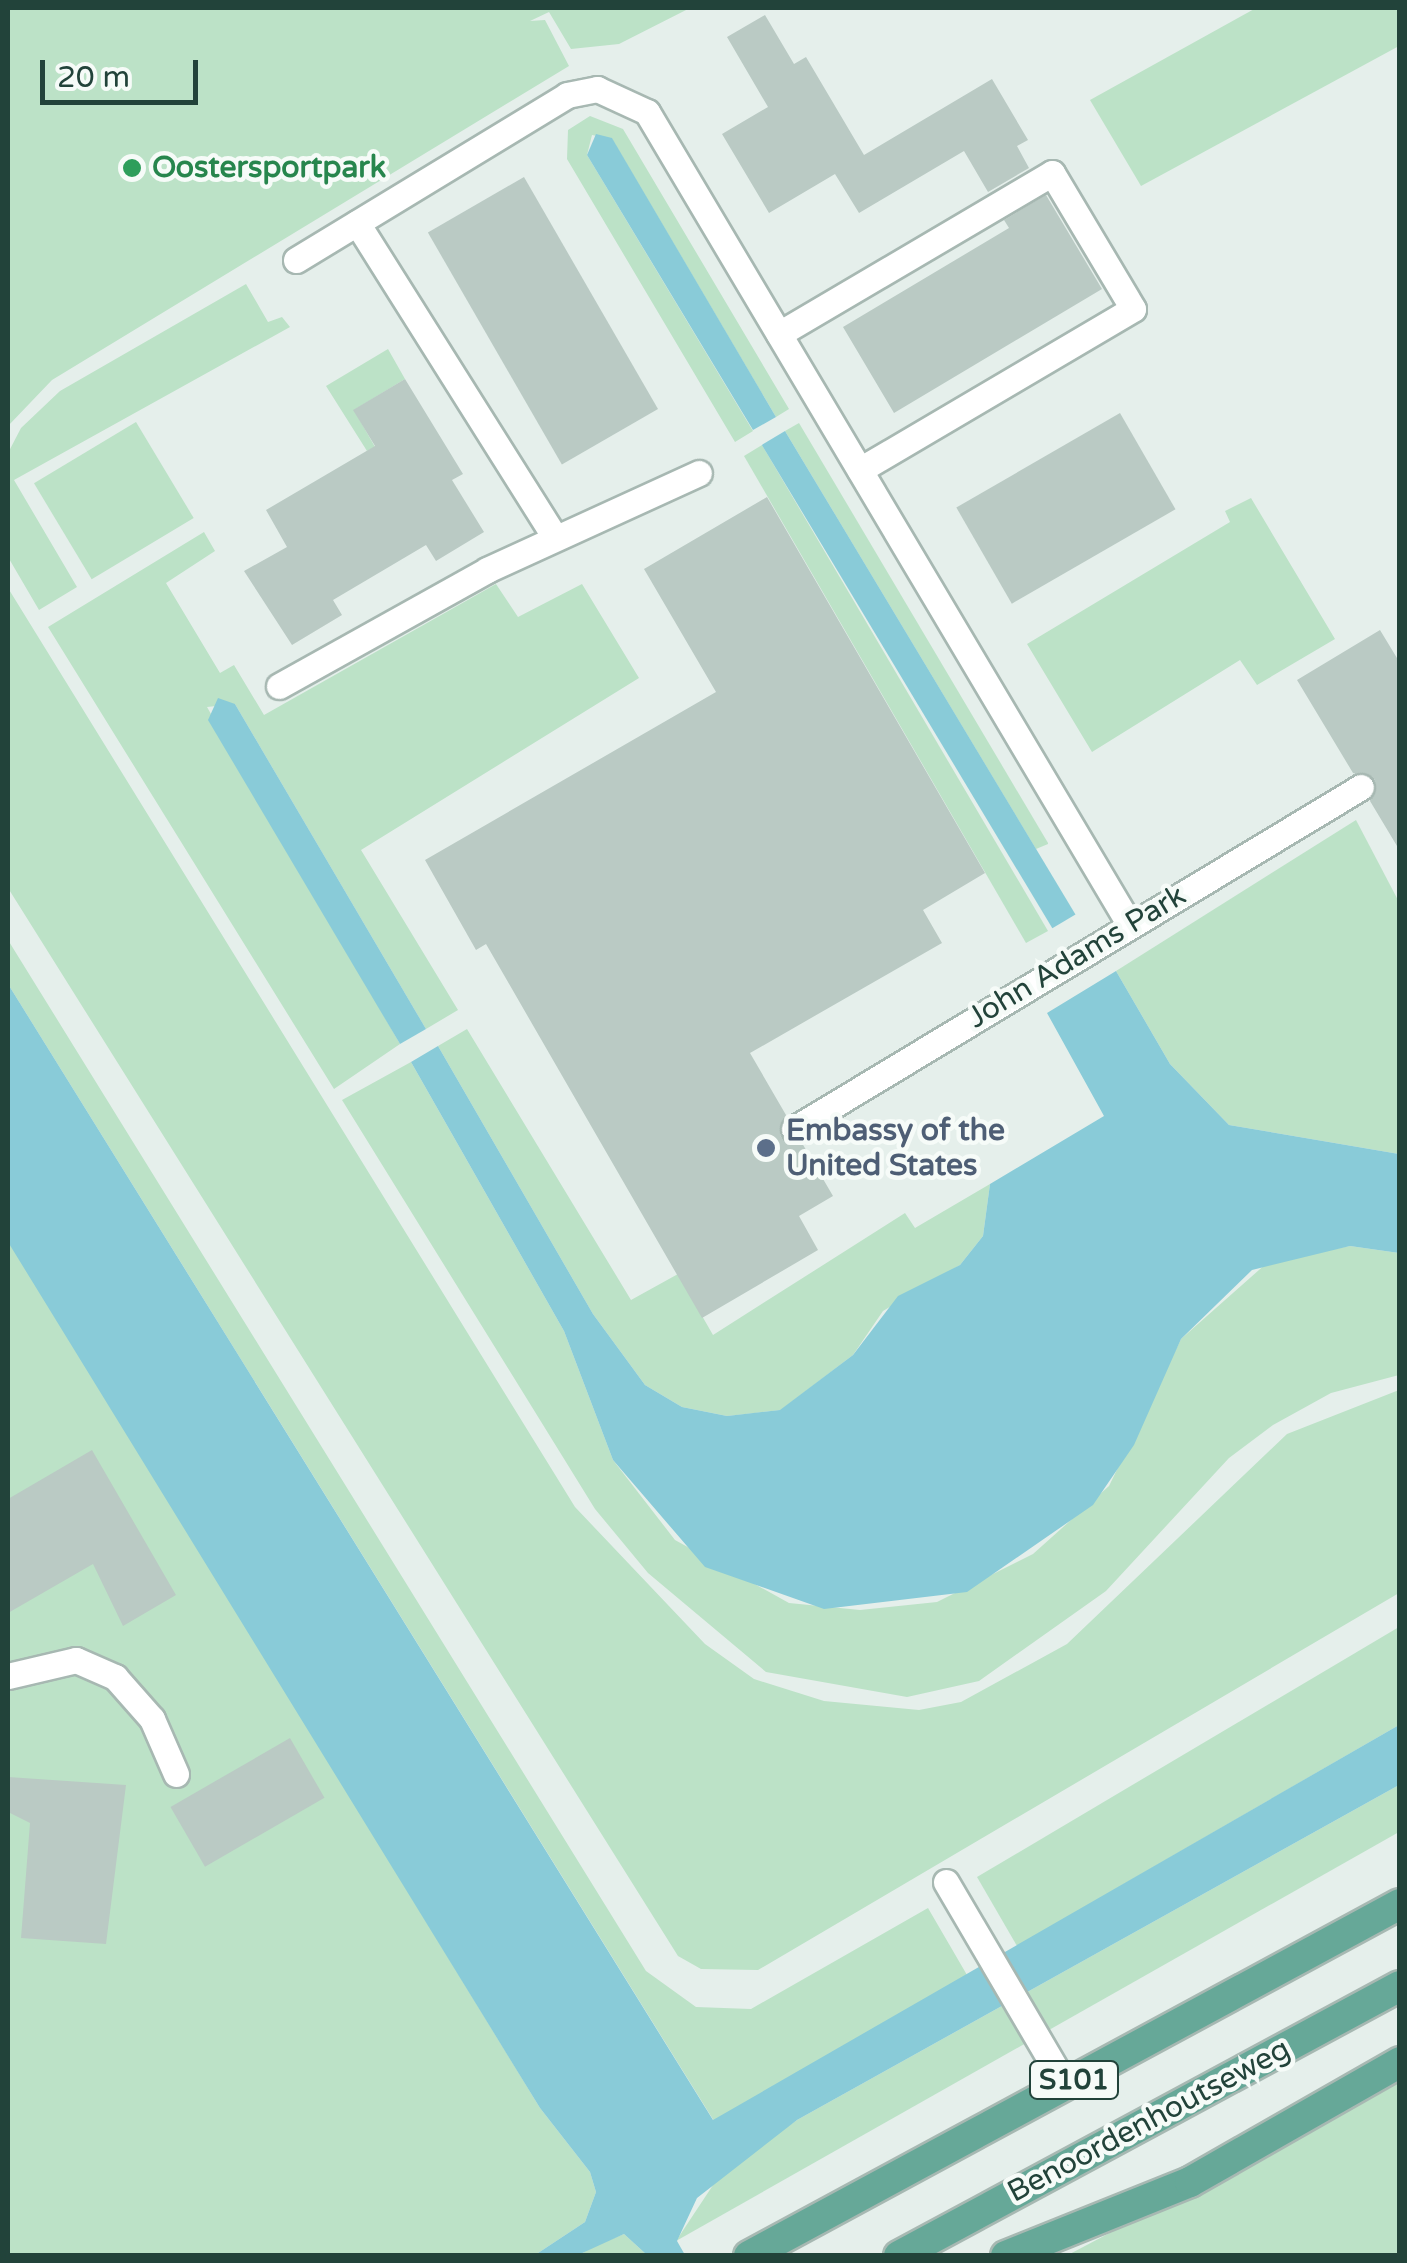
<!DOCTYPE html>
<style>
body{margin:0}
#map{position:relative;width:1407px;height:2263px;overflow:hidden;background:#e5efeb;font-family:"Varela Round",sans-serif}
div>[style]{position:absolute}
.green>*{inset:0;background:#bce2c7;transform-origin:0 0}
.water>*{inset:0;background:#89cbd8;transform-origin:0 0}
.building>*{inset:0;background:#bacac4;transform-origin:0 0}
.roads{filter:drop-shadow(2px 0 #a7b8b2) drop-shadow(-2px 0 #a7b8b2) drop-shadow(0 2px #a7b8b2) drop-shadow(0 -2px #a7b8b2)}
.lane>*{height:25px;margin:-12.5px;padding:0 12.5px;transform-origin:12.5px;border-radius:12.5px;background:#fff}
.primary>*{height:30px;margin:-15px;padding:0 15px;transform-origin:15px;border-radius:15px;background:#66a898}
.dots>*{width:28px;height:28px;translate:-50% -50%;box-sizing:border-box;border:5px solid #f6fbf8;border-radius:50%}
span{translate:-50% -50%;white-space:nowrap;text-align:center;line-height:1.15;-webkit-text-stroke:9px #f6fbf8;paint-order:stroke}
.shield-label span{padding:2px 8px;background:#f6fbf8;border:2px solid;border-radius:8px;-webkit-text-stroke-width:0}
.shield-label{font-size:28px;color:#22433a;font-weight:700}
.leisure-label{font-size:30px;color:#27864d;font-weight:700}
.left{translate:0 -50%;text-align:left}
.street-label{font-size:30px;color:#22433a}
.service-label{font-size:30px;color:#4e5e75;font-weight:700}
.frame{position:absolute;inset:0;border:10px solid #22433a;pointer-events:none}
.scale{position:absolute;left:40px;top:60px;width:158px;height:45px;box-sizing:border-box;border:5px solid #22433a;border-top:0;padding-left:12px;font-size:30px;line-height:35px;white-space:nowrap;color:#22433a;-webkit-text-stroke:8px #f6fbf8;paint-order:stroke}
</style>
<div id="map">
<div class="green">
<i style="clip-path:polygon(8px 8px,690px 8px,619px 44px,571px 49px,549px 12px,530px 21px,545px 20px,569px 66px,52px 380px,8px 426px)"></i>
<i style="clip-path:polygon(1256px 8px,1399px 8px,1399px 46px,1141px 186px,1090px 100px)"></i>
<i style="clip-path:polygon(590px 116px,623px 129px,789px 409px,776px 417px,612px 139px,592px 135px,587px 155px,753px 431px,735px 442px,567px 159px,568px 130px)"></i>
<i style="clip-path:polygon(246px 284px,268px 322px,282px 317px,290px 327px,14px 480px,77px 587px,39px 610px,8px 557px,8px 453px,21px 428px,60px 391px)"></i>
<i style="clip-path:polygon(388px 349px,405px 379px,354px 410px,375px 447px,367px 451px,326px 386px)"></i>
<i style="left:136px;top:422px;width:112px;height:119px;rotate:59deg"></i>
<i style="clip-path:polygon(799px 423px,1048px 843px,1048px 844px,1036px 849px,785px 431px)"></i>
<i style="clip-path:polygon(762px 445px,1048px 931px,1026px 943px,744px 456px)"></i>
<i style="clip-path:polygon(1251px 498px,1335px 639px,1257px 685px,1240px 660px,1092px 752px,1027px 644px,1230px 522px,1225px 511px)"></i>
<i style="clip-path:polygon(204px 532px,215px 551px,166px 583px,220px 673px,234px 665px,264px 715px,496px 584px,518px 617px,582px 584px,639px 678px,361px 850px,458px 1010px,426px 1029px,235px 704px,207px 707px,400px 1044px,334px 1089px,48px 627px)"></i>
<i style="clip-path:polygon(8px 588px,575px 1507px,705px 1644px,754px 1679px,824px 1701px,919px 1710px,961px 1702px,1067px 1644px,1287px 1434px,1399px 1390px,1399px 1593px,758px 1970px,701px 1969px,678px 1956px,8px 888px)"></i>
<i style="clip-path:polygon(1356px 820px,1399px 902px,1399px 1154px,1229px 1125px,1170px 1064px,1116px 971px)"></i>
<i style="clip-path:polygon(8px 940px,646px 1971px,696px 2007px,751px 2009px,928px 1908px,967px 1975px,714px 2121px,8px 984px)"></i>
<i style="clip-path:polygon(467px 1029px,631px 1300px,678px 1274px,713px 1335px,905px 1213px,915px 1228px,990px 1184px,983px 1236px,960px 1265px,883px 1311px,853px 1355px,781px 1410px,727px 1416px,682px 1407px,645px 1385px,593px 1314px,438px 1046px)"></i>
<i style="clip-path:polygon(411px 1062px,564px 1331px,613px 1460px,675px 1540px,789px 1603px,860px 1610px,937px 1602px,1033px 1554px,1109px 1486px,1181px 1339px,1268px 1262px,1350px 1246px,1399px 1253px,1399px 1375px,1331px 1393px,1273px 1425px,1229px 1458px,1106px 1591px,979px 1681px,907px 1697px,766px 1672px,648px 1573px,595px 1509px,342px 1100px)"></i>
<i style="clip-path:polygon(8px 1144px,86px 1364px,540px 2108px,590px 2172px,596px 2192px,585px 2222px,535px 2255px,8px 2255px)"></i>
<i style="clip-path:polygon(1399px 1627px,1399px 1725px,1017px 1946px,977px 1877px)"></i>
<i style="clip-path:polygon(1399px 1785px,1399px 1832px,676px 2241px,721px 2173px,797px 2120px)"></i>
<i style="clip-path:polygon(1399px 2080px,1399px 2255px,1066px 2256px,1390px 2085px)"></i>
<i style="clip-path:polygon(624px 2234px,647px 2255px,578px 2256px,592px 2247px)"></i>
</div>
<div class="water">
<i style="clip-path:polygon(596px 134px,612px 138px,776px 417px,753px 430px,587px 155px)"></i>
<i style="left:785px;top:431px;width:564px;height:27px;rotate:59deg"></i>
<i style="clip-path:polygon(218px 698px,235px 704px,426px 1029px,400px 1044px,208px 720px)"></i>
<i style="clip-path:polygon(1116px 971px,1170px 1064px,1229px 1125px,1399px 1154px,1399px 1253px,1350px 1246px,1252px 1270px,1181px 1339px,1134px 1445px,1093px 1505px,967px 1592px,824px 1609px,705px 1567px,613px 1460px,564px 1331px,411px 1062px,438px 1046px,593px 1314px,645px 1385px,682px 1407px,727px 1416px,780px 1410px,853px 1355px,898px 1296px,960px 1265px,983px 1236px,990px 1184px,1104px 1116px,1047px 1013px)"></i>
<i style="clip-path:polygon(8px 984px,713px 2120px,1399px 1725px,1399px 1785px,797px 2120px,697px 2198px,677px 2241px,685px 2255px,647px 2255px,624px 2234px,578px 2255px,535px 2255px,585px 2222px,596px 2192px,590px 2172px,540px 2108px,8px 1242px)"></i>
</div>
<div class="building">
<i style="clip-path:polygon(765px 15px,794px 64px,806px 57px,864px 155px,992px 79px,1028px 140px,1017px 146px,1029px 168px,988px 192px,964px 151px,859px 213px,835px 174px,769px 213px,722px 134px,768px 107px,727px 37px)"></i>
<i style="left:524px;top:177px;width:268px;height:111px;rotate:60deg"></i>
<i style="clip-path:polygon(1046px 195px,1102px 289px,894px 413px,843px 327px,1009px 228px,1004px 220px)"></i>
<i style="clip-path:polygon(405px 379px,463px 474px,452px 480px,484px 532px,436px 561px,426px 545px,333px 600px,342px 615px,292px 645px,244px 571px,287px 547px,266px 510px,375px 446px,353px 410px)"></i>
<i style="left:1120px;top:413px;width:111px;height:189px;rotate:60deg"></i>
<i style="clip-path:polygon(767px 497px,985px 873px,923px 910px,942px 943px,750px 1053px,786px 1115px,780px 1136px,802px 1143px,833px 1196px,799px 1216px,818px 1250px,702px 1318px,486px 944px,476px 950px,425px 860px,716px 692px,644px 569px)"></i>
<i style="clip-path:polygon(1380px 630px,1400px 663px,1400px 851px,1370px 801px,1375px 780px,1353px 773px,1297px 680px)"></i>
<i style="clip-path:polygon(92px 1450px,176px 1595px,123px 1626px,93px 1564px,8px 1613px,8px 1499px)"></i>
<i style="left:290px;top:1738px;width:69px;height:138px;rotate:60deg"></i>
<i style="clip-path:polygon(8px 1777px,126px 1785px,106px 1944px,21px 1938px,30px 1823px,8px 1812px)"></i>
</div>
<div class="roads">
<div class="lane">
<i style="left:357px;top:223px;width:372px;rotate:57.8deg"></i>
<i style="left:296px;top:260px;width:317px;rotate:-31.3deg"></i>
<i style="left:567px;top:95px;width:31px;rotate:-11deg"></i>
<i style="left:597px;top:89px;width:55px;rotate:24.7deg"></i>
<i style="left:647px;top:112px;width:946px;rotate:59.29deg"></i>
<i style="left:779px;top:334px;width:317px;rotate:-30.5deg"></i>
<i style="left:1052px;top:173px;width:158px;rotate:59.2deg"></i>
<i style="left:1133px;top:309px;width:317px;rotate:149.5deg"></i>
<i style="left:279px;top:686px;width:238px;rotate:-29.1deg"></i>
<i style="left:487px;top:570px;width:233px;rotate:-24.6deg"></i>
<i style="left:794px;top:1129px;width:662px;rotate:-31.1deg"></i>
<i style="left:8px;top:1676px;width:70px;rotate:-13.2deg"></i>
<i style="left:76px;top:1660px;width:43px;rotate:23.6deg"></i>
<i style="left:115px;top:1677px;width:56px;rotate:48.6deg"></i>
<i style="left:152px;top:1719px;width:60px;rotate:66.4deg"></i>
<i style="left:946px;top:1882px;width:235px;rotate:59.6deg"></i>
</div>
<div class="primary">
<i style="left:749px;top:2256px;width:740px;rotate:-28.4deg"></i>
<i style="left:899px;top:2256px;width:569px;rotate:-28.32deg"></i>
<i style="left:1006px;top:2256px;width:198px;rotate:-21.9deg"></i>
<i style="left:1190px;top:2182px;width:242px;rotate:-29.7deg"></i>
</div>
</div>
<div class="dots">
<i style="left:132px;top:168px;background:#2e9e5b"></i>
<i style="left:766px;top:1148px;background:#5c6f8a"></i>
</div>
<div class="shield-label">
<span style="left:1074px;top:2080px">S101</span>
</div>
<div class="leisure-label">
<span class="left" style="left:152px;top:168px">Oostersportpark</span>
</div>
<div class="street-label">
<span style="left:1077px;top:957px;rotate:-31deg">John Adams Park</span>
<span style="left:1149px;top:2121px;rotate:-28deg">Benoordenhoutseweg</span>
</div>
<div class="service-label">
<span class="left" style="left:786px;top:1148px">Embassy of the<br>United States</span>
</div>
<div class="frame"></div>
<div class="scale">20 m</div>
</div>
